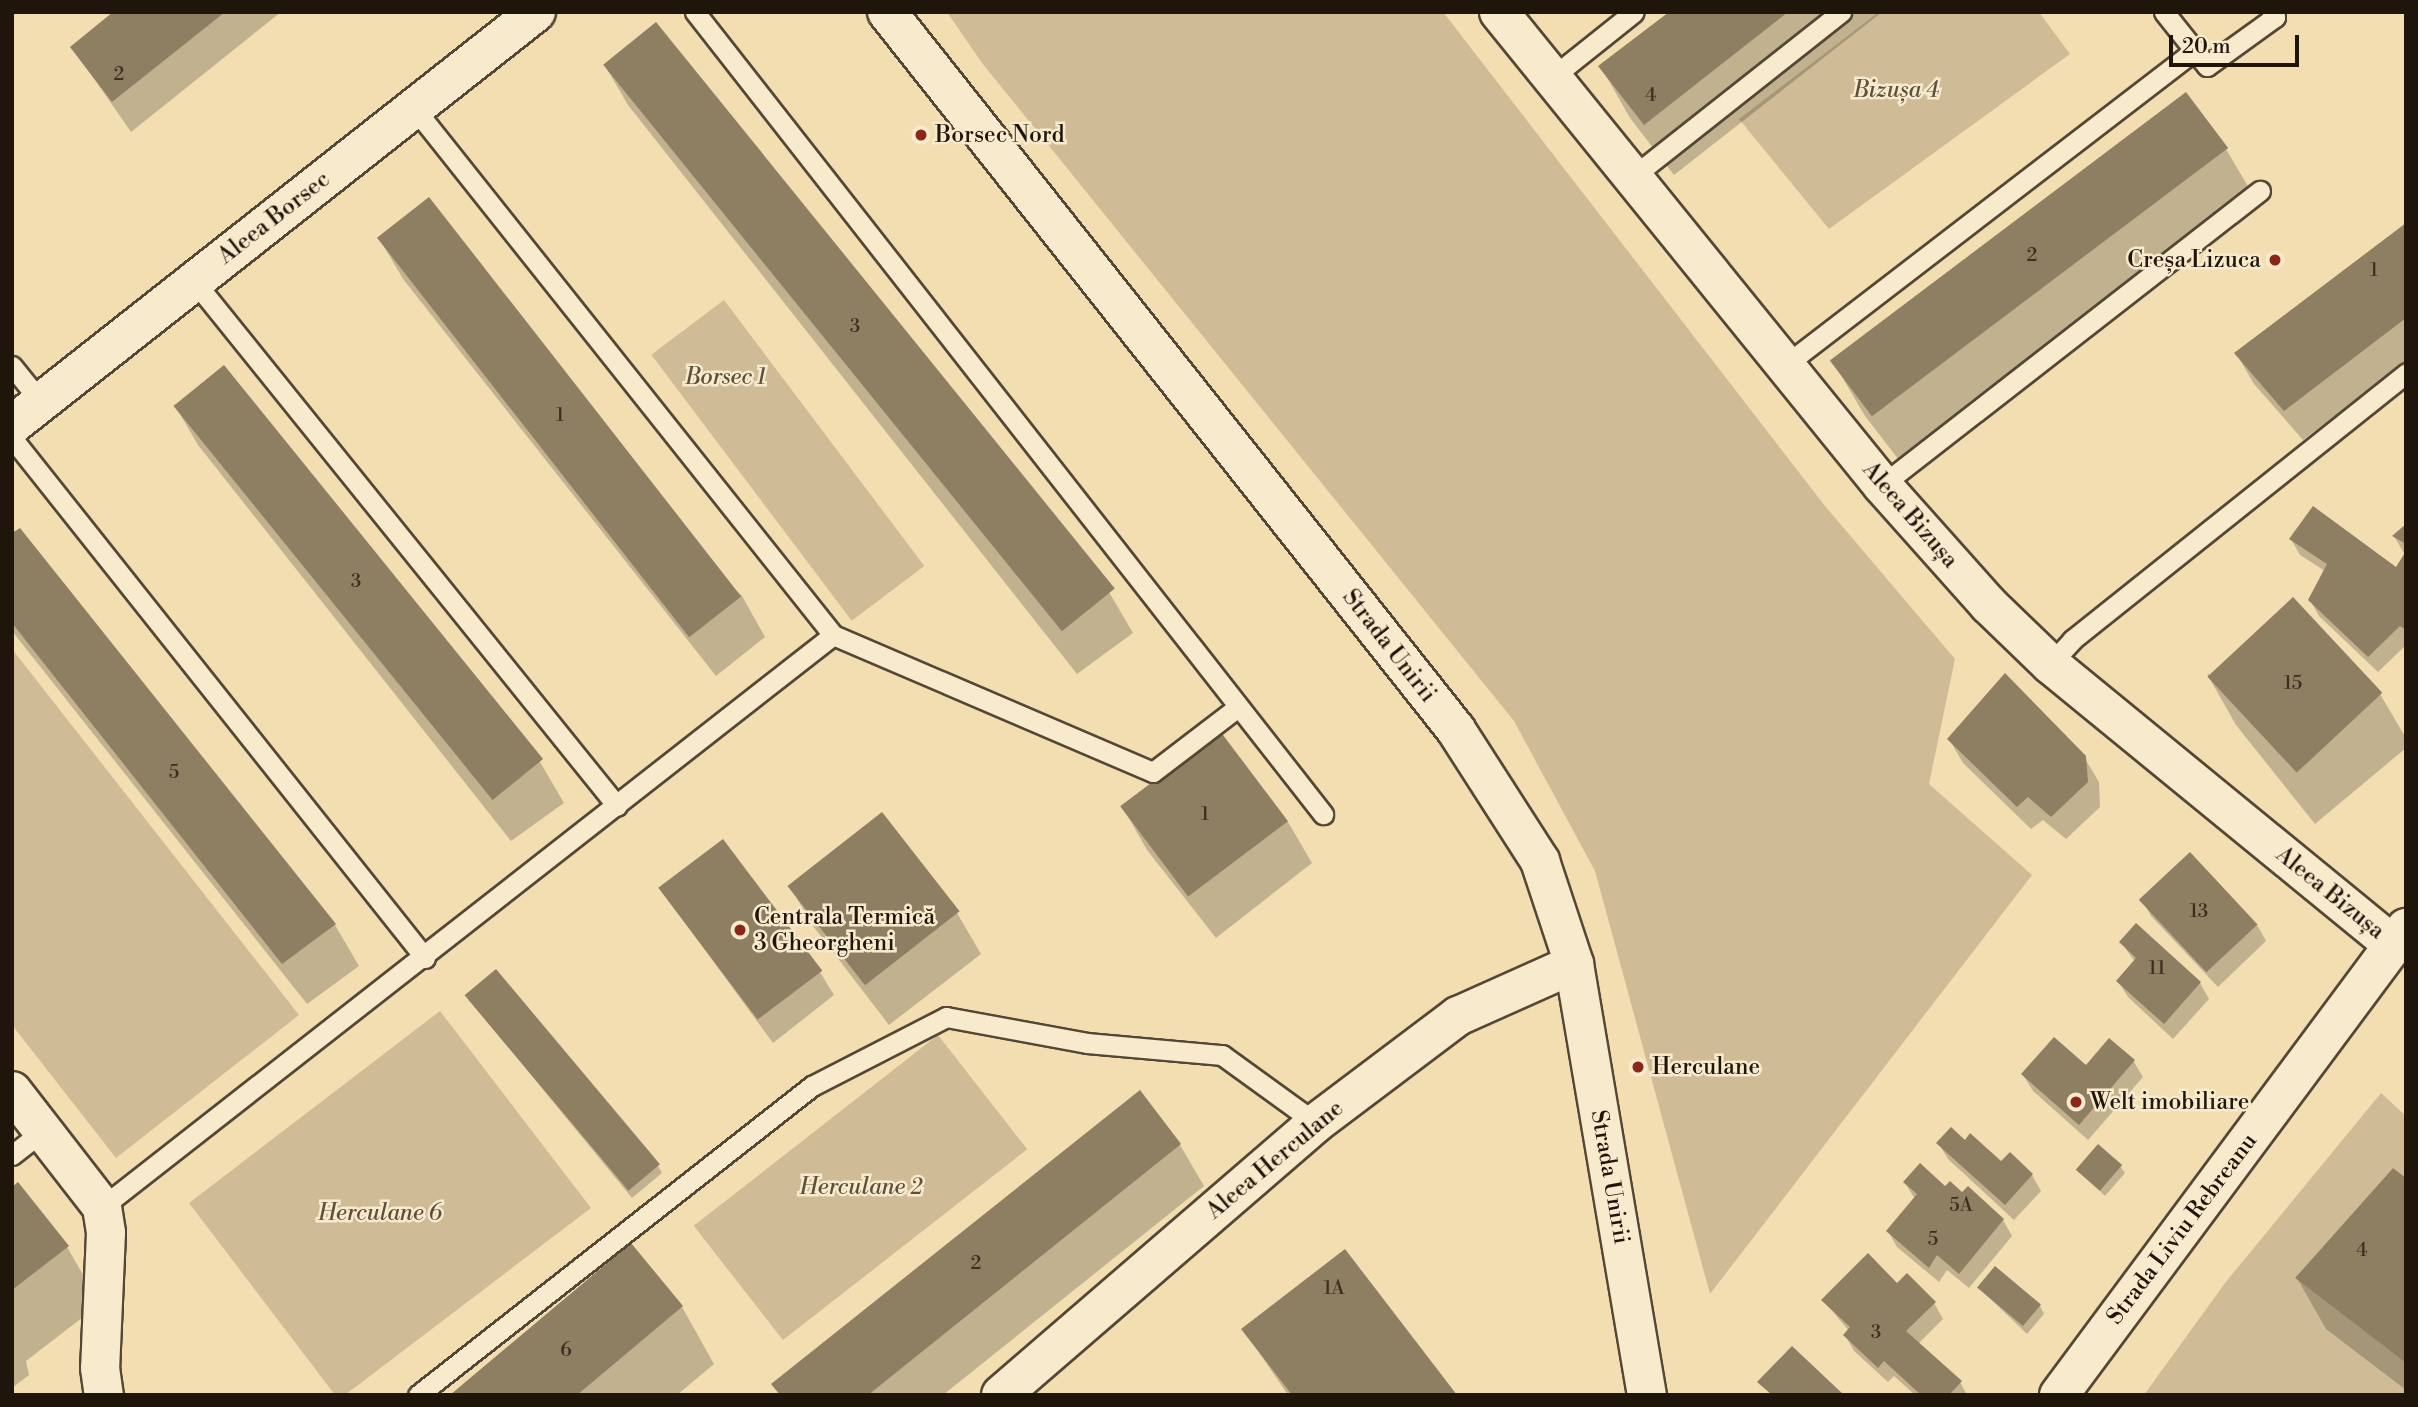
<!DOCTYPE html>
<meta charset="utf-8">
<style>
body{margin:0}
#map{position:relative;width:2418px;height:1407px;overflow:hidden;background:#f3deb2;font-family:"Libre Bodoni",serif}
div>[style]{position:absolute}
.green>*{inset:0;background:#cfbc96;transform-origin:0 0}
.shadow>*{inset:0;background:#0003}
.building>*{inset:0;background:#8e7e62;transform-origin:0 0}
.roads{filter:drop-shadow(2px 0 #554735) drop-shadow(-2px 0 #554735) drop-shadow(0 2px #554735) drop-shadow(0 -2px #554735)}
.lane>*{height:19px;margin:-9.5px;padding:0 9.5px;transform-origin:9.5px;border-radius:9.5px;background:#f7eacd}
.street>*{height:38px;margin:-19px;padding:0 19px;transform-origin:19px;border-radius:19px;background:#f7eacd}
.secondary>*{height:38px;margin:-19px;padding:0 19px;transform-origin:19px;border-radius:19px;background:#f7eacd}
.dots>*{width:19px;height:19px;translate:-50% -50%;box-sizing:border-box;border:4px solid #f7eacd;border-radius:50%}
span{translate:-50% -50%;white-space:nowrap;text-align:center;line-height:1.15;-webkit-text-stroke:5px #f7eacd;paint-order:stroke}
.number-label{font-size:19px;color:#3c2f21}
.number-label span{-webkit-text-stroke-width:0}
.park-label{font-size:23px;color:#5d4f3c;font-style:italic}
.poi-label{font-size:23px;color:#20150b}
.left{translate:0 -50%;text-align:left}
.right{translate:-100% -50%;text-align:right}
.street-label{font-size:23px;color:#20150b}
.frame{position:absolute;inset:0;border:14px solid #20150b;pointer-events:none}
.scale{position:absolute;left:2169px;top:35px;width:130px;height:32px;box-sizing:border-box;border:4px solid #20150b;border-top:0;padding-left:9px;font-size:21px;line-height:24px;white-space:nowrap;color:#20150b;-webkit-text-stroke:5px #f7eacd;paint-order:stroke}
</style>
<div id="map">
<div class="green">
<i style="clip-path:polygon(947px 12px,1443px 12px,1825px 506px,1955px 659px,1929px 784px,2032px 875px,1710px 1294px,1595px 871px,1514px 721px,982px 63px)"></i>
<i style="clip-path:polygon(1879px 12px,2039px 12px,2070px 54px,1829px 229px,1739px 119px)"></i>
<i style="left:724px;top:300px;width:333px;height:91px;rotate:53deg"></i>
<i style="clip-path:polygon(12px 649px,299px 1015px,116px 1158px,12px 1025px)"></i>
<i style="clip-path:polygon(440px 1011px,591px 1208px,345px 1395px,335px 1395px,189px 1203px)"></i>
<i style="left:938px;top:1035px;width:145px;height:310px;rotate:52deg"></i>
<i style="clip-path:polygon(2381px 1093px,2406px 1116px,2406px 1178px,2393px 1168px,2295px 1278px,2406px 1363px,2406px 1395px,2144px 1395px,2225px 1283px)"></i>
</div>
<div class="shadow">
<i style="clip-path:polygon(116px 12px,281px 12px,131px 132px,72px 47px)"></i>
<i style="clip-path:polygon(1671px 12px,1882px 12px,1674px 175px,1630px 118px,1601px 67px)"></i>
<i style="clip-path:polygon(604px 64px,1109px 592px,1133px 633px,1077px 674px,628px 105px)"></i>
<i style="clip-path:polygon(2185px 95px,2226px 149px,2256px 200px,1909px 473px,1865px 416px,1835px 365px)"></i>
<i style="clip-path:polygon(2406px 226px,2406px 362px,2303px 440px,2254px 384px,2236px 353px)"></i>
<i style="clip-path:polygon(379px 238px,742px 596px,765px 637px,716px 676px,403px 279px)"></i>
<i style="clip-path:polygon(174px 404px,540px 762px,564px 803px,511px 841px,198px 445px)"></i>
<i style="clip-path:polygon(2314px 508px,2397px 568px,2405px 555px,2394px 536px,2406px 526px,2406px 645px,2378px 672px,2319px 616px,2310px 600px,2325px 571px,2300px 555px,2291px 539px)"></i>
<i style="clip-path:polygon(19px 530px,335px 925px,359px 966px,307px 1004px,12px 631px,12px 535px)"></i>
<i style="clip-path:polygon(2207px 674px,2380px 694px,2406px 738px,2406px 748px,2315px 824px,2236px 725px)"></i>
<i style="clip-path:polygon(1219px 734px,1288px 822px,1312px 863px,1216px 938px,1147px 850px,1123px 808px)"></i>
<i style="clip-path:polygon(1949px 739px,2084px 757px,2099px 782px,2100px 807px,2066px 839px,2043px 820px,2031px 829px,1963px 763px)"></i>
<i style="clip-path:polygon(2190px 854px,2257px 925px,2266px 941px,2218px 987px,2151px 916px,2142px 900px)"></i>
<i style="clip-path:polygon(789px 885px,957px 913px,981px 954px,889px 1025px,813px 926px)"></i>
<i style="clip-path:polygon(661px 890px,820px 972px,834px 995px,773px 1043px)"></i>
<i style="clip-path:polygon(2121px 942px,2200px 983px,2209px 999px,2173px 1039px,2128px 997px,2118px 981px,2135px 962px)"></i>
<i style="clip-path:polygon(466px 996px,658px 1166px,662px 1173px,632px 1198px)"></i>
<i style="clip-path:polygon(2109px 1040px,2134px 1062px,2143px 1077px,2088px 1140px,2033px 1091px,2023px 1075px,2086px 1067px)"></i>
<i style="clip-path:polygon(1139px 1092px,1180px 1145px,1204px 1186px,943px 1395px,780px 1395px,774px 1384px)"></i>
<i style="clip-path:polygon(1965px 1143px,2001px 1164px,2010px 1155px,2032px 1175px,2041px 1191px,2014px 1220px,1948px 1159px,1939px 1144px)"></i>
<i style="clip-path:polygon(2120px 1166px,2125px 1173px,2105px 1196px,2078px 1170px)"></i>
<i style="clip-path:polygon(2406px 1180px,2406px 1390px,2326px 1329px,2297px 1278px)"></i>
<i style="clip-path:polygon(1905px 1183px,1962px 1194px,2003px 1220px,2012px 1236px,1969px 1288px,1947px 1270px,1939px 1282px,1897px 1247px,1888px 1231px,1915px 1199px)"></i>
<i style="clip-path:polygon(12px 1189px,67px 1247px,100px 1304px,26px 1361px,29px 1375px,12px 1388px)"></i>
<i style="clip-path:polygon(631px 1246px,682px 1307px,714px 1364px,677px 1395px,452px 1395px)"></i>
<i style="clip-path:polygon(1897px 1285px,1934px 1303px,1943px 1319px,1918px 1344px,1960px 1382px,1967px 1395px,1915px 1395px,1894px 1376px,1888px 1382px,1854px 1351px,1845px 1335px,1849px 1331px,1823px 1300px)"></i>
<i style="clip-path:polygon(1979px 1288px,2040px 1306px,2044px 1314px,2027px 1334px)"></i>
<i style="clip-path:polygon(1243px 1329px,1455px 1395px,1288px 1395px)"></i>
</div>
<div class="building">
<i style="clip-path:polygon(113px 12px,225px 12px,112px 102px,70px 47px)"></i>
<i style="clip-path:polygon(1669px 12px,1788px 12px,1644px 125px,1598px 66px)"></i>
<i style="left:656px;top:22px;width:729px;height:68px;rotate:51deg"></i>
<i style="left:2186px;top:92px;width:70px;height:446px;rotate:53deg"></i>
<i style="left:429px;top:197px;width:507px;height:66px;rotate:52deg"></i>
<i style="clip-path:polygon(2406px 223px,2406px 318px,2284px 411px,2234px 353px)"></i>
<i style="left:224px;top:365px;width:507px;height:65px;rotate:51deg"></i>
<i style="clip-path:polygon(2313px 506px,2396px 567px,2406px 551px,2406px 630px,2400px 626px,2368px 657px,2308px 600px,2327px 564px,2289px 539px)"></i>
<i style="clip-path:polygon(2406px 524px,2406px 544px,2392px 536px)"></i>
<i style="clip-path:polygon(20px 528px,336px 924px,282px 964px,12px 623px,12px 533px)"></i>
<i style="left:2293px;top:597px;width:131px;height:117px;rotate:47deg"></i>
<i style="clip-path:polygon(2005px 673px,2086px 756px,2088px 782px,2051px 817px,2028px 797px,2017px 807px,1947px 739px)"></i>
<i style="left:1220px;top:731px;width:113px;height:125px;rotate:53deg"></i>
<i style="left:882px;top:812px;width:126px;height:120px;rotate:52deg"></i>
<i style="left:723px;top:839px;width:165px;height:81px;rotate:53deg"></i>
<i style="left:2190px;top:852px;width:99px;height:70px;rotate:47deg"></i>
<i style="clip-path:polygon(2136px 923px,2201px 982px,2164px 1024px,2116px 981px,2136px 958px,2119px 942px)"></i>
<i style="left:496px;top:969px;width:255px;height:41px;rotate:50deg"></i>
<i style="clip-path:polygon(2054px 1037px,2086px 1065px,2109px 1038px,2135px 1060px,2079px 1125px,2021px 1074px)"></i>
<i style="clip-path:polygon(1140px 1090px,1181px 1144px,868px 1395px,780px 1395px,771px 1384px)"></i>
<i style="clip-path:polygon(1951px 1127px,1965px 1140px,1970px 1133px,2001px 1161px,2010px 1152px,2033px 1174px,2005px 1205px,1936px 1143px)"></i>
<i style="left:2098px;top:1144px;width:32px;height:34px;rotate:41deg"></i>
<i style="clip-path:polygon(1920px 1163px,1945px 1186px,1950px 1181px,1962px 1192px,1968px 1186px,2004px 1219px,1959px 1274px,1937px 1255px,1929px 1268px,1886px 1231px,1917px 1194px,1903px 1182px)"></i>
<i style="clip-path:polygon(2393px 1168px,2406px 1178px,2406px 1363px,2295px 1278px)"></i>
<i style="clip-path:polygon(18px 1182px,69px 1246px,12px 1290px,12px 1187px)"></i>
<i style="clip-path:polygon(631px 1243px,683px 1306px,577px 1395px,450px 1395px)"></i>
<i style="clip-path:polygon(1345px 1249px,1457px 1395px,1292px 1395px,1241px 1329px)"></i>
<i style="clip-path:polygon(1868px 1253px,1897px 1283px,1907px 1273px,1936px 1302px,1906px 1331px,1962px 1381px,1949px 1395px,1921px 1395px,1884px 1361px,1878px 1368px,1843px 1335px,1850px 1327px,1821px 1300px)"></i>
<i style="left:1995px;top:1266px;width:60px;height:28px;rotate:40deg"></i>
<i style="clip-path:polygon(1792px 1346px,1844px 1395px,1772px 1395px,1757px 1382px)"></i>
</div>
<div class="roads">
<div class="lane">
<i style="left:695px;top:12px;width:1019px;rotate:51.94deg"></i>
<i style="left:2164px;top:12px;width:69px;rotate:51.5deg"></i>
<i style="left:2207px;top:66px;width:84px;rotate:-35.8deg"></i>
<i style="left:2275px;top:17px;width:6px;rotate:-121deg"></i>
<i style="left:1550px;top:79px;width:107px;rotate:-38.6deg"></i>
<i style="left:414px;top:108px;width:673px;rotate:51.51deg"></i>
<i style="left:833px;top:635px;width:348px;rotate:23.2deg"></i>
<i style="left:1153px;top:772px;width:107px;rotate:-37.4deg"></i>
<i style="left:1631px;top:178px;width:268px;rotate:-38.3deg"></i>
<i style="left:194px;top:281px;width:674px;rotate:51.14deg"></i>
<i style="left:12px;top:366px;width:46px;rotate:51.1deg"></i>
<i style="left:1784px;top:366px;width:517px;rotate:-37.53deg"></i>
<i style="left:12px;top:438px;width:664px;rotate:51.54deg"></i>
<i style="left:1882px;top:485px;width:479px;rotate:-37.9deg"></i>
<i style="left:2050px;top:664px;width:33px;rotate:-47deg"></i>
<i style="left:2072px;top:640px;width:428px;rotate:-38.6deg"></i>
<i style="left:12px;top:1155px;width:41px;rotate:-38deg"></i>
<i style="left:102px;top:1207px;width:928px;rotate:-38.04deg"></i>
<i style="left:418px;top:1395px;width:501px;rotate:-38.11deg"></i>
<i style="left:812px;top:1086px;width:151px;rotate:-27.2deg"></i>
<i style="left:946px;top:1017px;width:143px;rotate:10.4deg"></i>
<i style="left:1087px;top:1043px;width:136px;rotate:5.1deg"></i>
<i style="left:1222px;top:1055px;width:116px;rotate:35.9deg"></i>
</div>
<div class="street">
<i style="left:1499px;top:12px;width:609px;rotate:51deg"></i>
<i style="left:1882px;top:485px;width:161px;rotate:48.3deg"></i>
<i style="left:1989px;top:605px;width:85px;rotate:44deg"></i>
<i style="left:2050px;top:664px;width:443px;rotate:39.3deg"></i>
<i style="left:12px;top:425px;width:667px;rotate:-38.24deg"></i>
<i style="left:12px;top:1091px;width:147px;rotate:52.2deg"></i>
<i style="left:102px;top:1207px;width:26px;rotate:81deg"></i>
<i style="left:106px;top:1233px;width:135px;rotate:92.5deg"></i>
<i style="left:100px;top:1368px;width:27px;rotate:82deg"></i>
<i style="left:1001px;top:1395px;width:416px;rotate:-40.8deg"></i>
<i style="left:1316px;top:1123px;width:178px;rotate:-37deg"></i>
<i style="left:1458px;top:1016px;width:127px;rotate:-24.1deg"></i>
</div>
<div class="secondary">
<i style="left:887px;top:12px;width:916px;rotate:51.6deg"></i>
<i style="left:1456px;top:730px;width:156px;rotate:57.3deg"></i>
<i style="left:1540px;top:861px;width:108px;rotate:71.7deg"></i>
<i style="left:1574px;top:964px;width:437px;rotate:80.4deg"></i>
<i style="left:2059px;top:1395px;width:582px;rotate:-53.39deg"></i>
</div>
</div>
<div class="dots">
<i style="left:921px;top:135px;background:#8f2418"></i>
<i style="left:2275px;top:260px;background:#8f2418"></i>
<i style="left:740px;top:930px;background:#8f2418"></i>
<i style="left:1638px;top:1067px;background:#8f2418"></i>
<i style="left:2076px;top:1102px;background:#8f2418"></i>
</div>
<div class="number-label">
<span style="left:119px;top:75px">2</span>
<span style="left:1651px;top:96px">4</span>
<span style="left:2032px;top:256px">2</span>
<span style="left:2374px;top:271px">1</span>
<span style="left:855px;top:327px">3</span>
<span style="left:560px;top:416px">1</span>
<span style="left:356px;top:582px">3</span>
<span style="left:2293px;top:684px">15</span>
<span style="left:174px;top:773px">5</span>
<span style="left:1205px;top:815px">1</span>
<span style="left:2199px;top:912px">13</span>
<span style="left:2157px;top:969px">11</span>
<span style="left:1961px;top:1206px">5A</span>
<span style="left:1933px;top:1240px">5</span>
<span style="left:2362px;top:1251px">4</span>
<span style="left:976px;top:1264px">2</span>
<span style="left:1334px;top:1289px">1A</span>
<span style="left:1876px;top:1333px">3</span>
<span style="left:566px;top:1351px">6</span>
</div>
<div class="park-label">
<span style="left:1896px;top:90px">Bizușa 4</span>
<span style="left:725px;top:377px">Borsec 1</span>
<span style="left:861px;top:1187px">Herculane 2</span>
<span style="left:380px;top:1213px">Herculane 6</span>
</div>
<div class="poi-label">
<span class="left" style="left:935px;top:135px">Borsec Nord</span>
<span class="right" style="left:2261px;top:260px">Creșa Lizuca</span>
<span class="left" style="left:754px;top:930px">Centrala Termică<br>3 Gheorgheni</span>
<span class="left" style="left:1652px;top:1067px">Herculane</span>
<span class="left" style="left:2090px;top:1102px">Welt imobiliare</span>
</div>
<div class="street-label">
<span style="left:274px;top:218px;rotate:-38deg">Aleea Borsec</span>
<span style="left:1910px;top:515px;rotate:49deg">Aleea Bizușa</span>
<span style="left:1389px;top:646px;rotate:52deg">Strada Unirii</span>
<span style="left:2330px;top:893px;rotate:39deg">Aleea Bizușa</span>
<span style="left:1275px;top:1160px;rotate:-40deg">Aleea Herculane</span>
<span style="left:1610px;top:1177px;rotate:80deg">Strada Unirii</span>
<span style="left:2182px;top:1229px;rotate:-53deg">Strada Liviu Rebreanu</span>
</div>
<div class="frame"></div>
<div class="scale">20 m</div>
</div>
